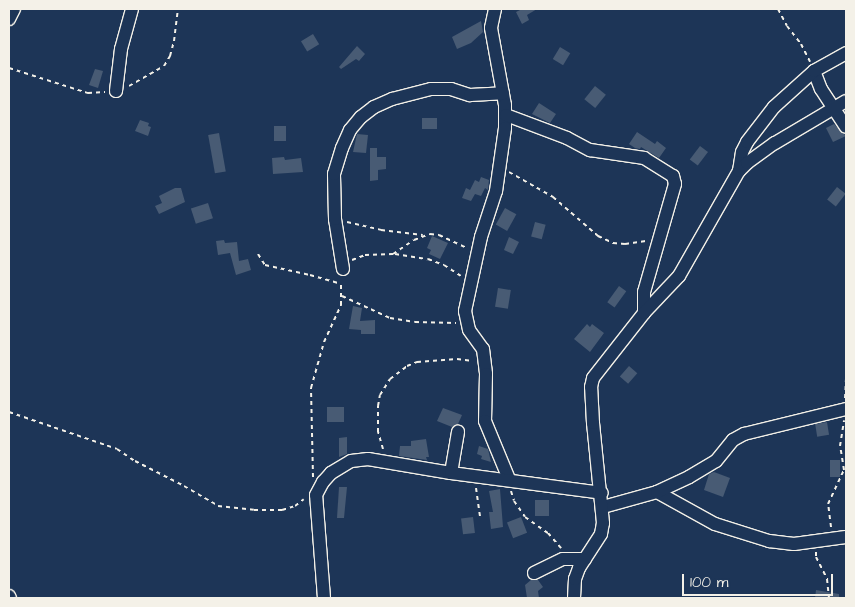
<!DOCTYPE html>
<style>
body{margin:0}
#map{position:relative;width:855px;height:607px;overflow:hidden;background:#1d3557;font-family:"Architects Daughter",sans-serif}
div>[style]{position:absolute}
.building>*{inset:0;background:#485b74;transform-origin:0 0}
.path>*{height:2px;margin-top:-1px;transform-origin:0;background:repeating-linear-gradient(90deg,#f4f1e8 0 4px,transparent 0 8px)}
.roads{filter:drop-shadow(1px 0 #f4f1e8) drop-shadow(-1px 0 #f4f1e8) drop-shadow(0 1px #f4f1e8) drop-shadow(0 -1px #f4f1e8)}
.minor>*{height:12px;margin:-6px;padding:0 6px;transform-origin:6px;border-radius:6px;background:#1d3557}
span{translate:-50% -50%;white-space:nowrap;text-align:center;line-height:1.15;-webkit-text-stroke:4.5px #1d3557;paint-order:stroke}
.frame{position:absolute;inset:0;border:10px solid #f4f1e8;pointer-events:none}
.scale{position:absolute;left:682px;top:574px;width:151px;height:22px;box-sizing:border-box;border:2px solid #f4f1e8;border-top:0;padding-left:6px;font-size:15px;line-height:18px;white-space:nowrap;color:#f4f1e8;-webkit-text-stroke:4px #1d3557;paint-order:stroke}
</style>
<div id="map">
<div class="building">
<i style="clip-path:polygon(522px 9px,537px 9px,527px 15px,529px 20px,522px 24px,516px 12px)"></i>
<i style="clip-path:polygon(481px 21px,483px 32px,471px 43px,457px 49px,452px 37px)"></i>
<i style="left:313px;top:34px;width:12px;height:14px;rotate:59deg"></i>
<i style="clip-path:polygon(357px 46px,365px 54px,359px 61px,356px 59px,341px 69px,339px 67px)"></i>
<i style="left:560px;top:47px;width:12px;height:14px;rotate:31deg"></i>
<i style="clip-path:polygon(95px 69px,103px 71px,98px 88px,89px 85px)"></i>
<i style="left:595px;top:86px;width:14px;height:17px;rotate:39deg"></i>
<i style="clip-path:polygon(539px 103px,556px 114px,550px 123px,532px 114px)"></i>
<i style="left:437px;top:118px;width:11px;height:15px;rotate:90deg"></i>
<i style="clip-path:polygon(140px 120px,149px 123px,148px 126px,151px 127px,148px 136px,135px 131px)"></i>
<i style="clip-path:polygon(834px 124px,846px 136px,833px 142px,826px 128px)"></i>
<i style="left:274px;top:126px;width:12px;height:15px"></i>
<i style="clip-path:polygon(637px 132px,655px 144px,657px 141px,666px 148px,659px 158px,641px 147px,640px 149px,635px 148px,629px 144px)"></i>
<i style="left:219px;top:133px;width:39px;height:11px;rotate:80deg"></i>
<i style="clip-path:polygon(357px 134px,368px 135px,366px 153px,353px 152px)"></i>
<i style="left:700px;top:146px;width:10px;height:17px;rotate:37deg"></i>
<i style="clip-path:polygon(370px 148px,377px 148px,377px 157px,386px 157px,386px 169px,378px 170px,378px 180px,370px 181px)"></i>
<i style="clip-path:polygon(284px 157px,285px 160px,301px 158px,303px 172px,273px 174px,272px 158px)"></i>
<i style="clip-path:polygon(481px 177px,489px 180px,488px 190px,485px 188px,481px 196px,475px 194px,471px 201px,462px 198px,466px 188px,470px 190px,475px 180px,479px 182px)"></i>
<i style="left:837px;top:187px;width:11px;height:16px;rotate:38deg"></i>
<i style="clip-path:polygon(175px 188px,181px 188px,185px 202px,159px 214px,155px 206px,162px 203px,159px 196px)"></i>
<i style="left:208px;top:203px;width:16px;height:18px;rotate:72deg"></i>
<i style="left:505px;top:208px;width:13px;height:19px;rotate:29deg"></i>
<i style="left:535px;top:222px;width:11px;height:15px;rotate:15deg"></i>
<i style="clip-path:polygon(432px 236px,448px 243px,440px 259px,429px 254px,431px 250px,427px 248px)"></i>
<i style="clip-path:polygon(509px 237px,519px 242px,513px 254px,504px 250px)"></i>
<i style="clip-path:polygon(224px 240px,225px 243px,237px 242px,239px 261px,248px 259px,251px 270px,236px 275px,230px 253px,218px 255px,216px 241px)"></i>
<i style="left:619px;top:286px;width:9px;height:20px;rotate:36deg"></i>
<i style="left:498px;top:288px;width:13px;height:19px;rotate:9deg"></i>
<i style="clip-path:polygon(353px 306px,362px 308px,360px 321px,375px 320px,375px 334px,361px 334px,361px 330px,349px 329px)"></i>
<i style="clip-path:polygon(587px 324px,590px 327px,592px 324px,604px 333px,590px 352px,574px 339px)"></i>
<i style="left:629px;top:366px;width:11px;height:14px;rotate:41deg"></i>
<i style="left:327px;top:407px;width:17px;height:15px"></i>
<i style="clip-path:polygon(443px 408px,462px 415px,458px 424px,452px 427px,437px 421px)"></i>
<i style="left:827px;top:422px;width:13px;height:12px;rotate:81deg"></i>
<i style="clip-path:polygon(347px 437px,347px 454px,339px 457px,339px 438px)"></i>
<i style="clip-path:polygon(426px 439px,429px 457px,426px 457px,427px 460px,399px 456px,400px 446px,411px 446px,411px 441px)"></i>
<i style="clip-path:polygon(479px 446px,488px 449px,491px 462px,481px 459px,482px 456px,477px 454px)"></i>
<i style="left:830px;top:460px;width:10px;height:17px"></i>
<i style="clip-path:polygon(714px 472px,730px 478px,723px 497px,704px 490px,709px 474px)"></i>
<i style="clip-path:polygon(339px 487px,347px 487px,344px 518px,337px 518px)"></i>
<i style="clip-path:polygon(500px 489px,503px 527px,491px 529px,489px 512px,493px 512px,489px 491px)"></i>
<i style="left:535px;top:500px;width:14px;height:16px"></i>
<i style="left:473px;top:517px;width:16px;height:12px;rotate:83deg"></i>
<i style="left:521px;top:517px;width:17px;height:15px;rotate:69deg"></i>
<i style="clip-path:polygon(531px 580px,538px 580px,543px 587px,538px 591px,539px 598px,527px 598px,525px 585px)"></i>
<i style="clip-path:polygon(816px 590px,839px 594px,839px 598px,815px 598px)"></i>
</div>
<div class="path">
<i style="left:778px;top:9px;width:19px;rotate:62deg"></i>
<i style="left:787px;top:26px;width:23px;rotate:52deg"></i>
<i style="left:801px;top:44px;width:20px;rotate:63deg"></i>
<i style="left:9px;top:68px;width:83px;rotate:17.6deg"></i>
<i style="left:88px;top:93px;width:17px;rotate:-3deg"></i>
<i style="left:129px;top:86px;width:40px;rotate:-29.7deg"></i>
<i style="left:164px;top:66px;width:12px;rotate:-59deg"></i>
<i style="left:170px;top:56px;width:16px;rotate:-75deg"></i>
<i style="left:174px;top:41px;width:32px;rotate:-83deg"></i>
<i style="left:509px;top:172px;width:51px;rotate:29.6deg"></i>
<i style="left:553px;top:197px;width:60px;rotate:40.9deg"></i>
<i style="left:598px;top:236px;width:17px;rotate:25deg"></i>
<i style="left:613px;top:243px;width:12px;rotate:5deg"></i>
<i style="left:625px;top:244px;width:21px;rotate:-8deg"></i>
<i style="left:347px;top:222px;width:35px;rotate:13deg"></i>
<i style="left:381px;top:230px;width:42px;rotate:6.8deg"></i>
<i style="left:258px;top:254px;width:13px;rotate:58deg"></i>
<i style="left:265px;top:265px;width:46px;rotate:12.5deg"></i>
<i style="left:310px;top:275px;width:32px;rotate:16deg"></i>
<i style="left:395px;top:254px;width:33px;rotate:9deg"></i>
<i style="left:428px;top:259px;width:17px;rotate:21deg"></i>
<i style="left:444px;top:265px;width:20px;rotate:33deg"></i>
<i style="left:352px;top:260px;width:14px;rotate:-21deg"></i>
<i style="left:365px;top:255px;width:28px;rotate:-2deg"></i>
<i style="left:393px;top:254px;width:25px;rotate:-34deg"></i>
<i style="left:414px;top:240px;width:17px;rotate:-21deg"></i>
<i style="left:430px;top:234px;width:9px;rotate:6deg"></i>
<i style="left:439px;top:235px;width:31px;rotate:25deg"></i>
<i style="left:342px;top:296px;width:53px;rotate:24.6deg"></i>
<i style="left:390px;top:318px;width:25px;rotate:9deg"></i>
<i style="left:415px;top:322px;width:41px;rotate:1.4deg"></i>
<i style="left:845px;top:398px;width:20px;rotate:-87deg"></i>
<i style="left:9px;top:412px;width:114px;rotate:18.9deg"></i>
<i style="left:117px;top:449px;width:22px;rotate:34deg"></i>
<i style="left:135px;top:461px;width:55px;rotate:27deg"></i>
<i style="left:184px;top:486px;width:39px;rotate:30deg"></i>
<i style="left:218px;top:506px;width:36px;rotate:6deg"></i>
<i style="left:254px;top:510px;width:28px"></i>
<i style="left:282px;top:510px;width:14px;rotate:-17deg"></i>
<i style="left:295px;top:506px;width:11px;rotate:-38deg"></i>
<i style="left:383px;top:449px;width:18px;rotate:-106deg"></i>
<i style="left:378px;top:432px;width:26px;rotate:-90deg"></i>
<i style="left:378px;top:406px;width:11px;rotate:-80deg"></i>
<i style="left:380px;top:395px;width:19px;rotate:-58deg"></i>
<i style="left:390px;top:379px;width:21px;rotate:-37deg"></i>
<i style="left:407px;top:366px;width:11px;rotate:-22deg"></i>
<i style="left:417px;top:362px;width:40px;rotate:-4.3deg"></i>
<i style="left:457px;top:359px;width:16px;rotate:7deg"></i>
<i style="left:313px;top:477px;width:89px;rotate:-91.3deg"></i>
<i style="left:311px;top:388px;width:48px;rotate:-74.2deg"></i>
<i style="left:324px;top:342px;width:41px;rotate:-65.3deg"></i>
<i style="left:341px;top:305px;width:24px;rotate:-90deg"></i>
<i style="left:476px;top:488px;width:29px;rotate:82deg"></i>
<i style="left:511px;top:491px;width:10px;rotate:73deg"></i>
<i style="left:514px;top:501px;width:19px;rotate:55deg"></i>
<i style="left:525px;top:517px;width:28px;rotate:35deg"></i>
<i style="left:548px;top:533px;width:20px;rotate:49deg"></i>
<i style="left:831px;top:527px;width:23px;rotate:-97deg"></i>
<i style="left:828px;top:504px;width:38px;rotate:-65deg"></i>
<i style="left:844px;top:470px;width:24px;rotate:-99deg"></i>
<i style="left:840px;top:446px;width:26px;rotate:-81deg"></i>
<i style="left:816px;top:552px;width:5px;rotate:90deg"></i>
<i style="left:816px;top:557px;width:25px;rotate:63deg"></i>
<i style="left:827px;top:579px;width:19px;rotate:84deg"></i>
</div>
<div class="roads">
<div class="minor">
<i style="left:495px;top:9px;width:19px;rotate:102deg"></i>
<i style="left:491px;top:28px;width:78px;rotate:79.7deg"></i>
<i style="left:505px;top:105px;width:23px;rotate:90deg"></i>
<i style="left:505px;top:128px;width:64px;rotate:98.1deg"></i>
<i style="left:496px;top:191px;width:48px;rotate:108.1deg"></i>
<i style="left:481px;top:237px;width:76px;rotate:102.2deg"></i>
<i style="left:465px;top:311px;width:19px;rotate:78deg"></i>
<i style="left:469px;top:330px;width:24px;rotate:54deg"></i>
<i style="left:483px;top:349px;width:25px;rotate:83deg"></i>
<i style="left:486px;top:374px;width:47px;rotate:91.2deg"></i>
<i style="left:485px;top:421px;width:63px;rotate:67.5deg"></i>
<i style="left:9px;top:19px;width:11px;rotate:-63deg"></i>
<i style="left:814px;top:71px;width:19px;rotate:69deg"></i>
<i style="left:821px;top:89px;width:45px;rotate:56.7deg"></i>
<i style="left:116px;top:91px;width:42px;rotate:-83.2deg"></i>
<i style="left:121px;top:49px;width:41px;rotate:-74.6deg"></i>
<i style="left:506px;top:115px;width:65px;rotate:20.7deg"></i>
<i style="left:567px;top:138px;width:26px;rotate:28deg"></i>
<i style="left:590px;top:150px;width:55px;rotate:8.4deg"></i>
<i style="left:644px;top:158px;width:34px;rotate:32deg"></i>
<i style="left:673px;top:176px;width:8px;rotate:76deg"></i>
<i style="left:675px;top:184px;width:112px;rotate:106deg"></i>
<i style="left:644px;top:292px;width:21px;rotate:90deg"></i>
<i style="left:739px;top:171px;width:19px;rotate:-81deg"></i>
<i style="left:742px;top:152px;width:11px;rotate:-63deg"></i>
<i style="left:747px;top:142px;width:44px;rotate:-52.4deg"></i>
<i style="left:774px;top:107px;width:54px;rotate:-42deg"></i>
<i style="left:814px;top:71px;width:37px;rotate:-29deg"></i>
<i style="left:343px;top:269px;width:51px;rotate:-99.1deg"></i>
<i style="left:335px;top:219px;width:45px;rotate:-91.3deg"></i>
<i style="left:334px;top:174px;width:27px;rotate:-73deg"></i>
<i style="left:342px;top:148px;width:20px;rotate:-66deg"></i>
<i style="left:350px;top:130px;width:17px;rotate:-50deg"></i>
<i style="left:361px;top:117px;width:16px;rotate:-38deg"></i>
<i style="left:374px;top:107px;width:20px;rotate:-24deg"></i>
<i style="left:392px;top:99px;width:40px;rotate:-14.4deg"></i>
<i style="left:431px;top:89px;width:20px"></i>
<i style="left:451px;top:89px;width:20px;rotate:18deg"></i>
<i style="left:470px;top:95px;width:33px;rotate:-3deg"></i>
<i style="left:451px;top:473px;width:42px;rotate:-80.3deg"></i>
<i style="left:657px;top:492px;width:66px;rotate:28.9deg"></i>
<i style="left:715px;top:524px;width:57px;rotate:17.5deg"></i>
<i style="left:769px;top:541px;width:25px;rotate:7deg"></i>
<i style="left:794px;top:544px;width:52px;rotate:-7.7deg"></i>
<i style="left:603px;top:507px;width:56px;rotate:-15.5deg"></i>
<i style="left:657px;top:492px;width:35px;rotate:-25deg"></i>
<i style="left:689px;top:477px;width:31px;rotate:-31deg"></i>
<i style="left:716px;top:461px;width:27px;rotate:-51deg"></i>
<i style="left:733px;top:440px;width:13px;rotate:-29deg"></i>
<i style="left:744px;top:434px;width:105px;rotate:-13.8deg"></i>
<i style="left:534px;top:573px;width:32px;rotate:-26deg"></i>
<i style="left:563px;top:559px;width:22px"></i>
<i style="left:9px;top:596px;width:2px;rotate:63deg"></i>
<i style="left:324px;top:598px;width:103px;rotate:-94.4deg"></i>
<i style="left:316px;top:495px;width:15px;rotate:-62deg"></i>
<i style="left:323px;top:482px;width:12px;rotate:-48deg"></i>
<i style="left:331px;top:473px;width:23px;rotate:-31deg"></i>
<i style="left:351px;top:461px;width:17px;rotate:-7deg"></i>
<i style="left:368px;top:459px;width:84px;rotate:9.6deg"></i>
<i style="left:451px;top:473px;width:152px;rotate:7.5deg"></i>
<i style="left:574px;top:598px;width:19px;rotate:-87deg"></i>
<i style="left:575px;top:579px;width:12px;rotate:-70deg"></i>
<i style="left:579px;top:568px;width:40px;rotate:-57.1deg"></i>
<i style="left:601px;top:534px;width:11px;rotate:-80deg"></i>
<i style="left:603px;top:523px;width:100px;rotate:-95.7deg"></i>
<i style="left:593px;top:423px;width:36px;rotate:-93deg"></i>
<i style="left:591px;top:387px;width:9px;rotate:-77deg"></i>
<i style="left:593px;top:378px;width:83px;rotate:-51.9deg"></i>
<i style="left:644px;top:313px;width:51px;rotate:-46.6deg"></i>
<i style="left:679px;top:276px;width:121px;rotate:-60.3deg"></i>
<i style="left:739px;top:171px;width:11px;rotate:-45deg"></i>
<i style="left:747px;top:163px;width:34px;rotate:-36deg"></i>
<i style="left:775px;top:143px;width:82px;rotate:-30.6deg"></i>
</div>
</div>
<div class="frame"></div>
<div class="scale">100 m</div>
</div>
